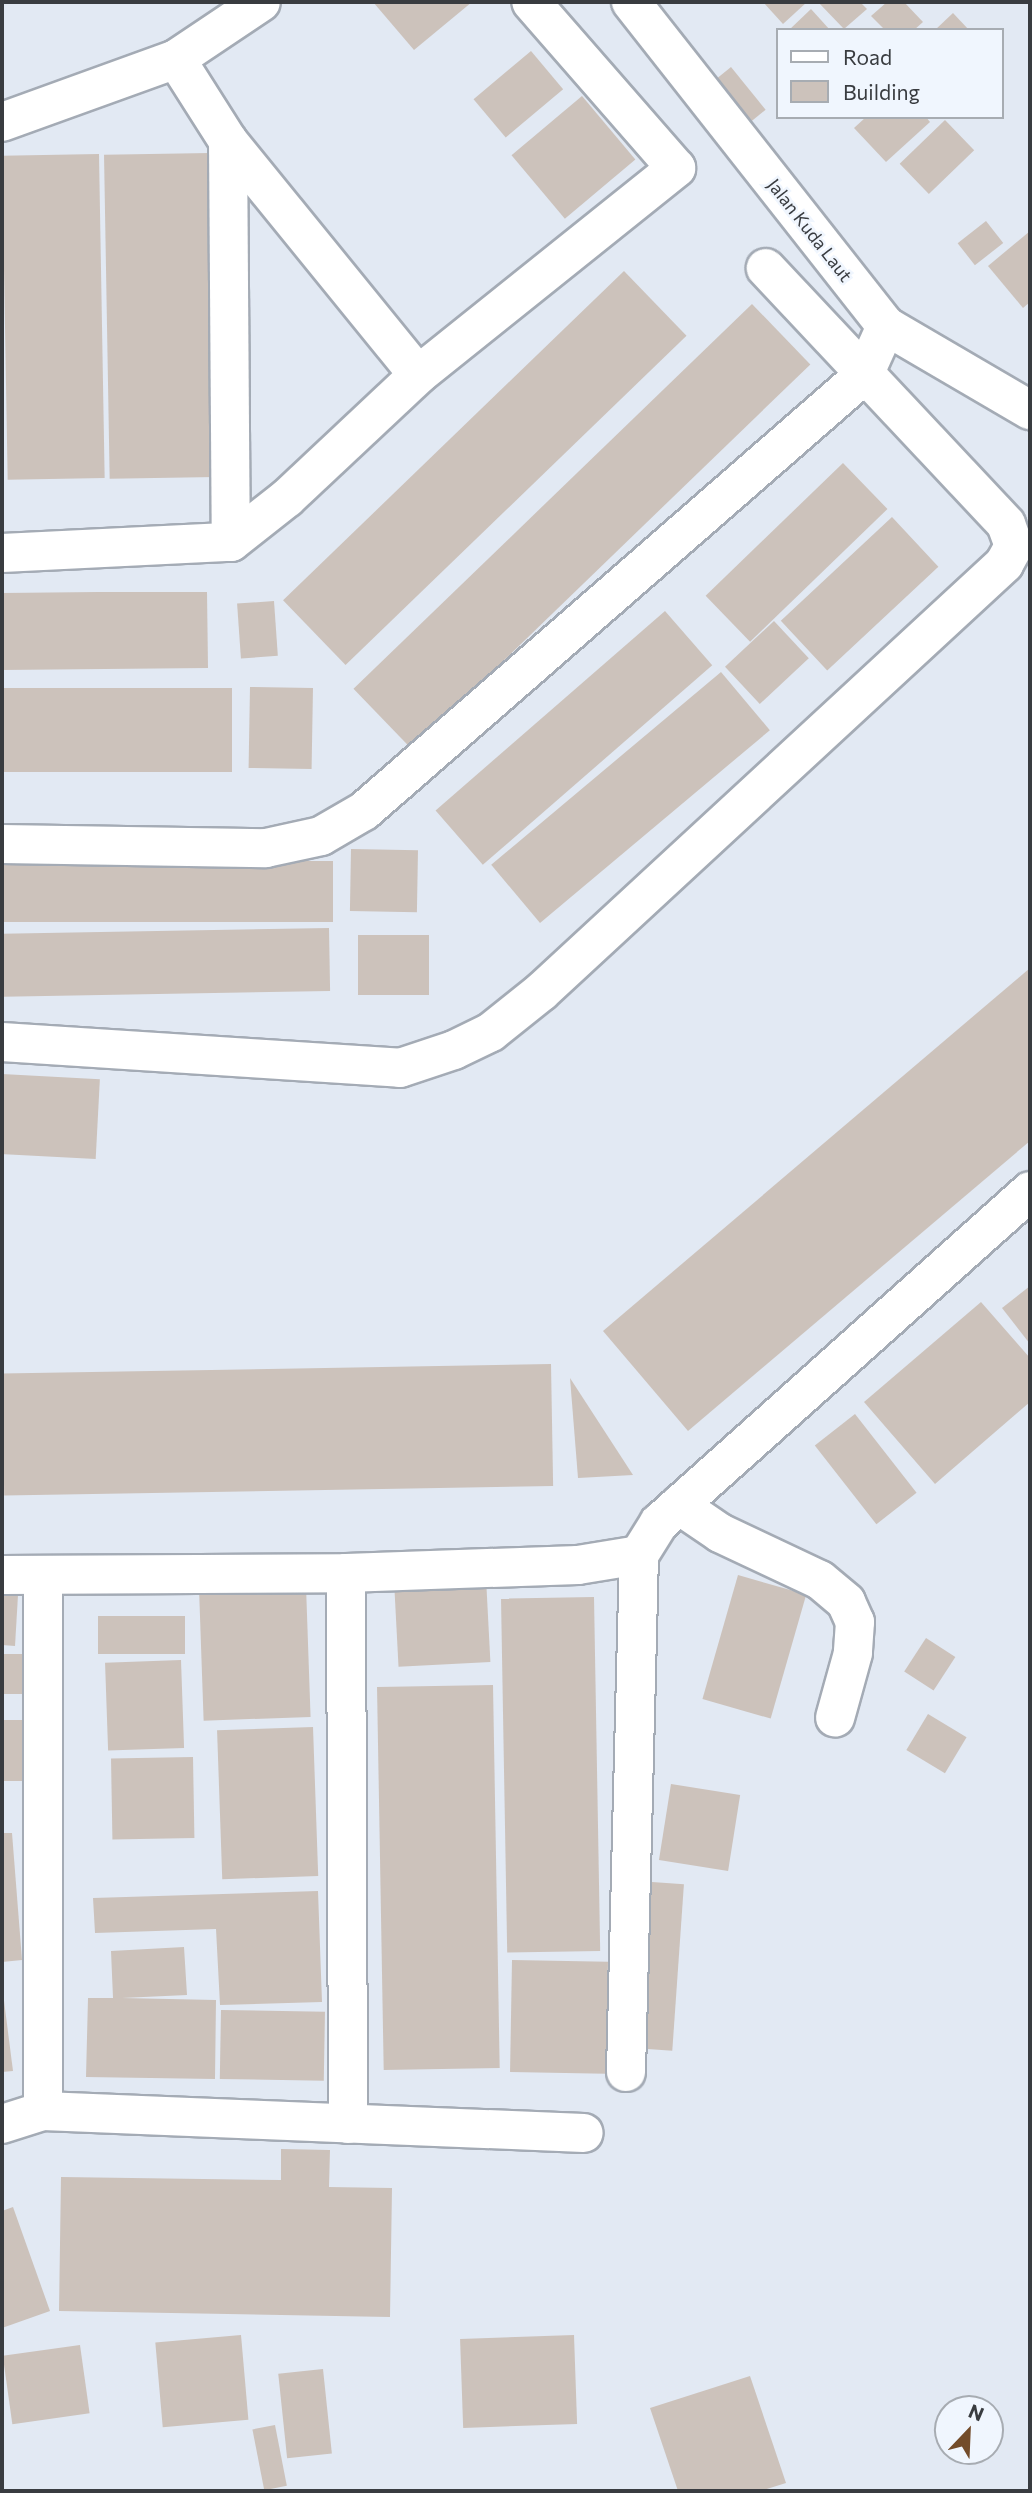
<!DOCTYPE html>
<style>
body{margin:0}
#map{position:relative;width:1032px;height:2493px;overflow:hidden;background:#e2e9f3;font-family:Commissioner,sans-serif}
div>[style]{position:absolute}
.building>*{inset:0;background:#ccc2bb;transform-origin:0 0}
.roads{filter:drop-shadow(2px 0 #a4abb5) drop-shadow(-2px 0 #a4abb5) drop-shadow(0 2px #a4abb5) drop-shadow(0 -2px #a4abb5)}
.minor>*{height:38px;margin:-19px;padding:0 19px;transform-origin:19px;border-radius:19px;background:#fff}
span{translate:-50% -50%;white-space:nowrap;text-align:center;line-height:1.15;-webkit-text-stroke:5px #f0f6fe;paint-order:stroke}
.street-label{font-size:18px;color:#393c40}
.frame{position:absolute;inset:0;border:4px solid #393c40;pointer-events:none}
.legend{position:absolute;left:776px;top:28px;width:228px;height:91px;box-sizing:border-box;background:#f0f6fe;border:2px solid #a7acb2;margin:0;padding:9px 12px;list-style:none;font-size:21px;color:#393c40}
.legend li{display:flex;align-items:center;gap:14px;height:35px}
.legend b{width:35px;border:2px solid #a7acb2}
.north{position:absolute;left:934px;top:2395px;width:70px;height:70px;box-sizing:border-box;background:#f0f6fe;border:2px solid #a7acb2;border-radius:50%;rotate:23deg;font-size:19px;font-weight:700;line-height:28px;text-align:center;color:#393c40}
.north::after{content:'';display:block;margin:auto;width:24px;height:32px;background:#734c2a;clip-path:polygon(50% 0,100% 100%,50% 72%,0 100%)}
</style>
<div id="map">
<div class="building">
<i style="clip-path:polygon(373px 2px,472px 2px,414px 50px)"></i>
<i style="clip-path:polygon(763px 2px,807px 2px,783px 24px)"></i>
<i style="clip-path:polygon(818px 2px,860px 2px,867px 9px,844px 29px)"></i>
<i style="clip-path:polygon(887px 2px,904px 2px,923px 22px,914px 30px,885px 30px,871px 16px)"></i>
<i style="clip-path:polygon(811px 9px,830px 30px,789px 30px)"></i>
<i style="clip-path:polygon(953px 13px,969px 30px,935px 30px)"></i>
<i style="left:531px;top:51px;width:50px;height:75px;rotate:50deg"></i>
<i style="left:731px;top:67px;width:55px;height:25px;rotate:51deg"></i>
<i style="left:582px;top:96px;width:83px;height:92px;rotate:50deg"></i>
<i style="clip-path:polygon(866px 117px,926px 117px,930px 122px,886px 162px,854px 128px)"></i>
<i style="left:945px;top:120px;width:42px;height:63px;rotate:46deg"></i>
<i style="left:210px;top:153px;width:324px;height:106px;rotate:89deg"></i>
<i style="left:99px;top:154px;width:324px;height:97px;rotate:89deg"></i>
<i style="left:986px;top:221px;width:28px;height:36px;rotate:52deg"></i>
<i style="clip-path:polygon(1030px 231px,1030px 302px,1023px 308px,988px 266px)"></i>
<i style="left:624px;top:271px;width:90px;height:474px;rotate:46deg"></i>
<i style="left:752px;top:304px;width:84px;height:554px;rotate:46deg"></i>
<i style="left:843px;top:463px;width:64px;height:191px;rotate:46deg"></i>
<i style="left:892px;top:517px;width:68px;height:152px;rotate:47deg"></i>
<i style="clip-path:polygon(98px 592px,207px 592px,208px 668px,2px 670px,2px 593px)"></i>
<i style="left:274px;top:601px;width:55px;height:37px;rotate:86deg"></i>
<i style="left:665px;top:611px;width:72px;height:304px;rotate:49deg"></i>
<i style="left:774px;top:621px;width:51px;height:67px;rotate:47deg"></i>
<i style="left:721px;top:672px;width:76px;height:300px;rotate:50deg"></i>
<i style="left:250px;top:687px;width:63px;height:81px;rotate:1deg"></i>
<i style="left:2px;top:688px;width:230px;height:84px"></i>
<i style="left:351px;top:849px;width:67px;height:62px;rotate:1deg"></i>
<i style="left:4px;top:861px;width:329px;height:61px"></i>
<i style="left:329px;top:928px;width:63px;height:327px;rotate:89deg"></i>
<i style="left:358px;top:935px;width:71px;height:60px"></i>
<i style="clip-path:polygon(1030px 968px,1030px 1141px,688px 1431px,603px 1331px)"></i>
<i style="left:2px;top:1074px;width:98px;height:80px;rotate:3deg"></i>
<i style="clip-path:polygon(1030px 1286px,1030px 1344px,1002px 1308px)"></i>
<i style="clip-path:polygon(981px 1302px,1030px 1358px,1030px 1402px,935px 1484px,864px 1402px)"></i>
<i style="left:551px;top:1364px;width:122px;height:549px;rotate:89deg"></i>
<i style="clip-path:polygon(570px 1378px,633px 1475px,578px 1478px)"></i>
<i style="left:855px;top:1414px;width:100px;height:51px;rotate:52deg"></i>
<i style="left:738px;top:1575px;width:71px;height:129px;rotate:16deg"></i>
<i style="left:486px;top:1578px;width:84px;height:92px;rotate:87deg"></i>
<i style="left:306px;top:1586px;width:131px;height:107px;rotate:88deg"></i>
<i style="clip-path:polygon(2px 1595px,18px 1595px,15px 1646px,2px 1645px)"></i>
<i style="left:594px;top:1597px;width:354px;height:93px;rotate:89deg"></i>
<i style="left:98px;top:1616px;width:87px;height:38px"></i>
<i style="left:926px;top:1638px;width:35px;height:40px;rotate:33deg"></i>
<i style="left:2px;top:1654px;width:21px;height:40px"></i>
<i style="left:181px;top:1660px;width:88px;height:76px;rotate:88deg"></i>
<i style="left:493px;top:1685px;width:383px;height:116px;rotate:89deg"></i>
<i style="left:928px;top:1714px;width:45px;height:42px;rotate:31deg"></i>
<i style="left:2px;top:1720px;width:20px;height:61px"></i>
<i style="left:313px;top:1727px;width:149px;height:96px;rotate:88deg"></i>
<i style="left:193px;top:1757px;width:81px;height:82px;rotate:89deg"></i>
<i style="left:671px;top:1784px;width:70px;height:77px;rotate:9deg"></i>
<i style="clip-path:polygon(2px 1833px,12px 1833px,22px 1960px,2px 1962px)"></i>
<i style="left:652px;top:1882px;width:32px;height:167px;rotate:4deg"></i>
<i style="clip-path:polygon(318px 1891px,322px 2002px,220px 2005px,216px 1929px,95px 1933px,93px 1898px)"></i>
<i style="clip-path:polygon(184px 1947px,187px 1995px,122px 1998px,216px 2000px,215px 2079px,86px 2077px,88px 1998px,113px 1998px,111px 1951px)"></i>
<i style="left:512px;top:1960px;width:96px;height:112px;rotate:1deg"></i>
<i style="clip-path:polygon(2px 1985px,13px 2071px,2px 2072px)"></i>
<i style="left:221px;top:2010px;width:104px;height:69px;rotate:1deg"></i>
<i style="clip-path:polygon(281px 2149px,330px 2150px,329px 2187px,392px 2188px,390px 2317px,59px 2311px,61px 2177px,281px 2180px)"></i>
<i style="clip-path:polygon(13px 2207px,50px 2311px,2px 2328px,2px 2211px)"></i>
<i style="left:241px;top:2335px;width:85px;height:86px;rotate:85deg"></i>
<i style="left:574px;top:2335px;width:89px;height:114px;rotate:88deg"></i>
<i style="left:80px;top:2345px;width:69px;height:78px;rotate:82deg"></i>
<i style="left:323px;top:2369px;width:85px;height:45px;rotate:84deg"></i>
<i style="clip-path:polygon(750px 2376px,786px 2483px,760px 2491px,678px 2491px,650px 2408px)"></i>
<i style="left:275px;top:2425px;width:62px;height:23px;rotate:79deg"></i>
</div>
<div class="roads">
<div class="minor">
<i style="left:631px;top:2px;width:412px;rotate:51.8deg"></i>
<i style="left:886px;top:326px;width:167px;rotate:30.3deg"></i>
<i style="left:176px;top:59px;width:97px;rotate:57.6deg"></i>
<i style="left:228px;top:141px;width:301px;rotate:50.9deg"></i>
<i style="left:2px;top:122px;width:185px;rotate:-19.9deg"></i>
<i style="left:176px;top:59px;width:102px;rotate:-33.8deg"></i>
<i style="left:228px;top:141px;width:401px;rotate:89.6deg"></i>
<i style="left:2px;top:553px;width:229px;rotate:-2.8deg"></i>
<i style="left:231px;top:542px;width:71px;rotate:-38.2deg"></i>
<i style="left:287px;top:498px;width:180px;rotate:-43.2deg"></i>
<i style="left:418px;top:375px;width:331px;rotate:-38.7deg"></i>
<i style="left:676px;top:168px;width:220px;rotate:-131.1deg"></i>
<i style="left:2px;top:844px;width:264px;rotate:0.9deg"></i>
<i style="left:266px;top:848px;width:56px;rotate:-12.3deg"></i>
<i style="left:321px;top:836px;width:50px;rotate:-30.2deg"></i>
<i style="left:364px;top:811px;width:663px;rotate:-41.09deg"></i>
<i style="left:864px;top:375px;width:54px;rotate:-65.8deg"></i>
<i style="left:2px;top:1042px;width:399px;rotate:3.7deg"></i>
<i style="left:400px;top:1068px;width:57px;rotate:-18.4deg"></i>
<i style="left:454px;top:1050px;width:41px;rotate:-25.9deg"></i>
<i style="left:491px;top:1032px;width:64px;rotate:-38.7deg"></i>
<i style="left:541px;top:992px;width:631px;rotate:-42.75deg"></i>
<i style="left:1004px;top:564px;width:21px;rotate:-61deg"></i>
<i style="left:1014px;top:546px;width:23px;rotate:-110deg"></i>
<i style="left:1006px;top:524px;width:351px;rotate:-133.2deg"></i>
<i style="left:679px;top:1505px;width:50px;rotate:34.3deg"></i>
<i style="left:720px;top:1533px;width:110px;rotate:25.2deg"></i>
<i style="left:820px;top:1580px;width:34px;rotate:40deg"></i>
<i style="left:846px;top:1602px;width:22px;rotate:66deg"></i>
<i style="left:855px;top:1622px;width:31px;rotate:94deg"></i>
<i style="left:853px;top:1653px;width:67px;rotate:105.5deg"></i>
<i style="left:346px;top:1573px;width:551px;rotate:89.79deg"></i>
<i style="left:2px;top:1575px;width:344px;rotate:-0.3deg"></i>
<i style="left:346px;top:1573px;width:232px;rotate:-2deg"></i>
<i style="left:578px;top:1565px;width:62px;rotate:-9.3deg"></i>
<i style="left:639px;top:1555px;width:38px;rotate:-58deg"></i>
<i style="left:659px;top:1523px;width:498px;rotate:-41.8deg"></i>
<i style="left:43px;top:1578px;width:533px;rotate:90deg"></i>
<i style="left:626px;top:2072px;width:517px;rotate:-88.56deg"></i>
<i style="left:2px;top:2124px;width:43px;rotate:-17.6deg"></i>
<i style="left:43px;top:2111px;width:541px;rotate:2.33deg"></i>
</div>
</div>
<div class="street-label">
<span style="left:810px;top:230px;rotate:52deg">Jalan Kuda Laut</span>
</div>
<div class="frame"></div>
<ul class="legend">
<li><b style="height:9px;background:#fff"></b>Road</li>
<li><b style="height:19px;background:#ccc2bb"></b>Building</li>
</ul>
<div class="north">N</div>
</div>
